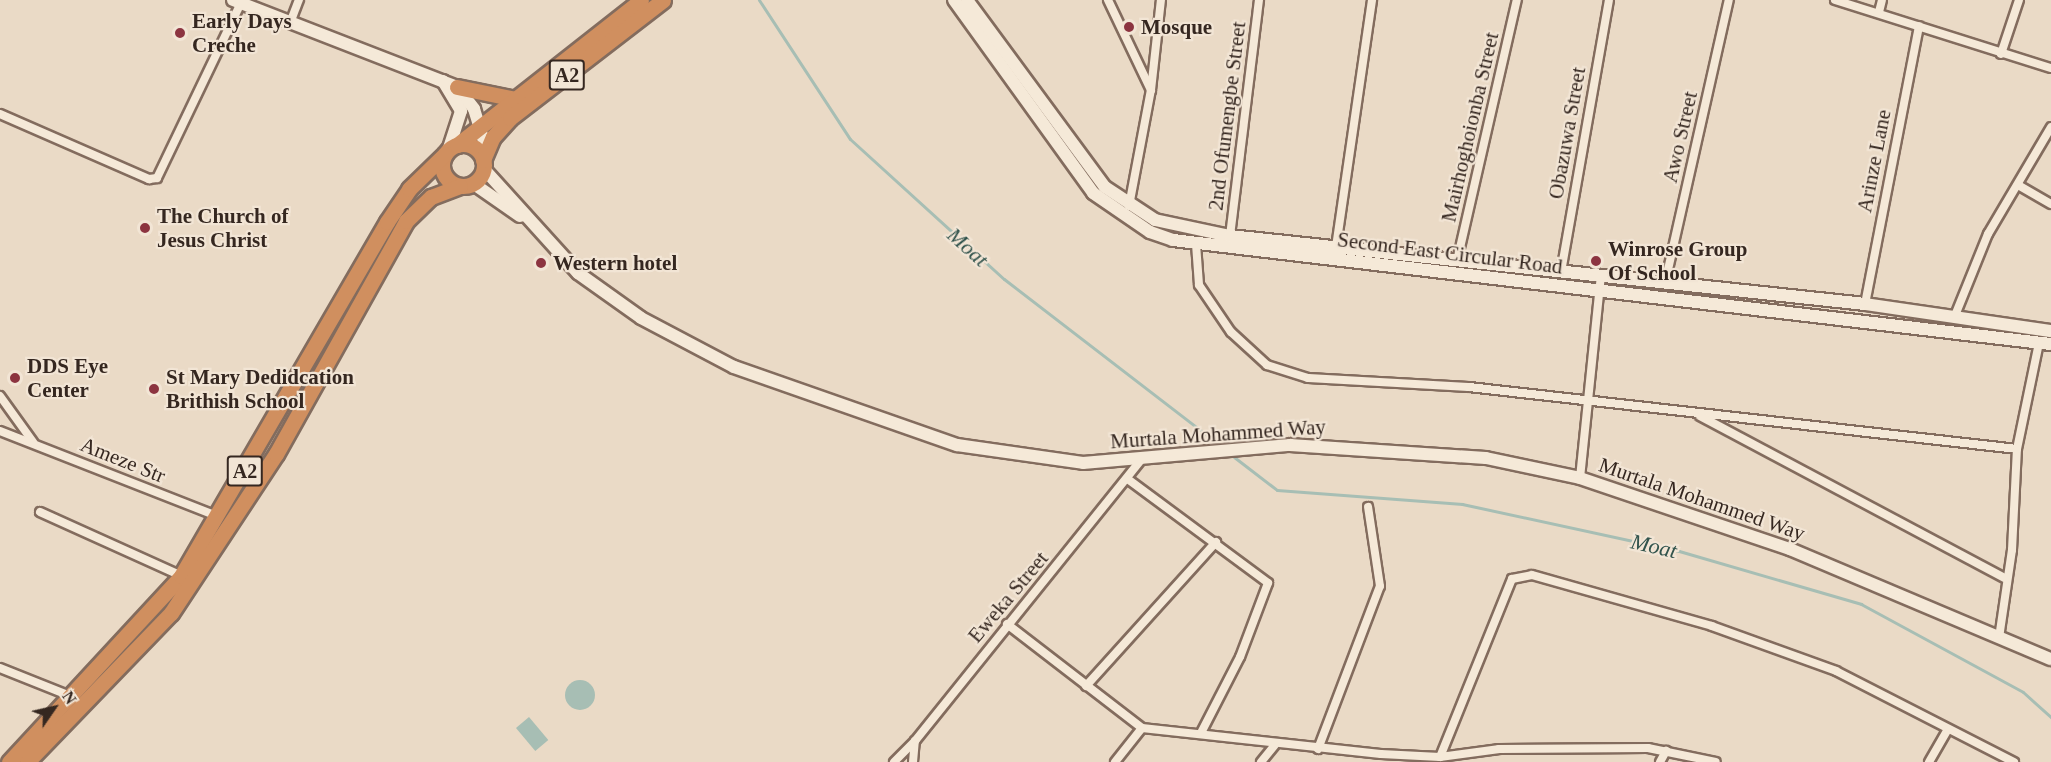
<!DOCTYPE html>
<style>
body{margin:0}
#map{position:relative;width:2051px;height:762px;overflow:hidden;background:#eadac6;font-family:Georgia,serif}
div>[style]{position:absolute}
.water>*{inset:0;background:#a7beb4;transform-origin:0 0}
.round{border-radius:50%}
.stream>*{height:3px;margin:-1.5px;padding:0 1.5px;transform-origin:1.5px;border-radius:1.5px;background:#a7beb4}
.roads{filter:drop-shadow(2px 0 #836c5e) drop-shadow(-2px 0 #836c5e) drop-shadow(0 2px #836c5e) drop-shadow(0 -2px #836c5e)}
.street>*{height:8px;margin:-4px;padding:0 4px;transform-origin:4px;border-radius:4px;background:#f5e9d8}
.secondary>*{height:12px;margin:-6px;padding:0 6px;transform-origin:6px;border-radius:6px;background:#f5e9d8}
.highway>*{height:15px;margin:-7.5px;padding:0 7.5px;transform-origin:7.5px;border-radius:7.5px;background:#d08f5f}
.highway>.ring{margin:-7.5px;padding:0;box-sizing:content-box;background:none;border:15px solid #d08f5f;border-radius:50%}
.dots>*{width:16px;height:16px;translate:-50% -50%;box-sizing:border-box;border:3px solid #f2e5d5;border-radius:50%}
span{translate:-50% -50%;white-space:nowrap;text-align:center;line-height:1.15;-webkit-text-stroke:4.5px #f2e5d5;paint-order:stroke}
.shield-label span{padding:2px 4px;background:#f2e5d5;border:2px solid;border-radius:4px;-webkit-text-stroke-width:0}
.shield-label{font-size:20px;color:#352720;font-weight:700}
.poi-label{font-size:21px;color:#352720;font-weight:700}
.left{translate:0 -50%;text-align:left}
.street-label{font-size:21px;color:#352720}
.water-label{font-size:22px;color:#31534c;font-style:italic}
.north{position:absolute;left:24px;top:678px;width:60px;height:60px;-webkit-text-stroke:4px #f2e5d5;paint-order:stroke;rotate:56deg;font-size:16px;font-weight:700;line-height:24px;text-align:center;color:#352720}
.north::after{content:'';display:block;margin:auto;width:21px;height:27px;background:#352720;clip-path:polygon(50% 0,100% 100%,50% 72%,0 100%)}
</style>
<div id="map">
<div class="water">
<i class="round" style="left:565px;top:680px;width:30px;height:30px"></i>
<i style="left:529px;top:717px;width:30px;height:17px;rotate:50deg"></i>
</div>
<div class="stream">
<i style="left:759px;top:0;width:166px;rotate:56.8deg"></i>
<i style="left:850px;top:139px;width:208px;rotate:42.3deg"></i>
<i style="left:1004px;top:279px;width:274px;rotate:37.6deg"></i>
<i style="left:1234px;top:457px;width:54px;rotate:37.5deg"></i>
<i style="left:1277px;top:490px;width:186px;rotate:4.3deg"></i>
<i style="left:1462px;top:504px;width:222px;rotate:12.2deg"></i>
<i style="left:1679px;top:551px;width:190px;rotate:16.2deg"></i>
<i style="left:1861px;top:604px;width:184px;rotate:28.5deg"></i>
<i style="left:2023px;top:692px;width:38px;rotate:42deg"></i>
</div>
<div class="roads">
<div class="street">
<i style="left:1108px;top:0;width:100px;rotate:64.5deg"></i>
<i style="left:1835px;top:0;width:226px;rotate:17.5deg"></i>
<i style="left:1879px;top:12px;width:12px;rotate:-76deg"></i>
<i style="left:290px;top:23px;width:25px;rotate:-69deg"></i>
<i style="left:2001px;top:54px;width:57px;rotate:-71.6deg"></i>
<i style="left:0;top:114px;width:163px;rotate:23.6deg"></i>
<i style="left:149px;top:179px;width:8px;rotate:-7deg"></i>
<i style="left:157px;top:178px;width:194px;rotate:-64.4deg"></i>
<i style="left:2018px;top:185px;width:38px;rotate:30deg"></i>
<i style="left:1129px;top:206px;width:118px;rotate:-79.3deg"></i>
<i style="left:1151px;top:90px;width:91px;rotate:-83.7deg"></i>
<i style="left:1230px;top:236px;width:238px;rotate:-83deg"></i>
<i style="left:1196px;top:244px;width:41px;rotate:85.8deg"></i>
<i style="left:1199px;top:285px;width:57px;rotate:55.8deg"></i>
<i style="left:1231px;top:332px;width:49px;rotate:42.5deg"></i>
<i style="left:1267px;top:365px;width:43px;rotate:17.6deg"></i>
<i style="left:1308px;top:378px;width:161px;rotate:3.2deg"></i>
<i style="left:1469px;top:387px;width:551px;rotate:6.45deg"></i>
<i style="left:1336px;top:247px;width:250px;rotate:-81.7deg"></i>
<i style="left:1457px;top:261px;width:268px;rotate:-77.1deg"></i>
<i style="left:1561px;top:272px;width:276px;rotate:-80deg"></i>
<i style="left:1665px;top:283px;width:290px;rotate:-77.3deg"></i>
<i style="left:1865px;top:304px;width:283px;rotate:-79deg"></i>
<i style="left:1954px;top:318px;width:91px;rotate:-68deg"></i>
<i style="left:1988px;top:234px;width:124px;rotate:-59.5deg"></i>
<i style="left:0;top:396px;width:57px;rotate:54.3deg"></i>
<i style="left:1700px;top:416px;width:345px;rotate:28deg"></i>
<i style="left:0;top:431px;width:235px;rotate:21.4deg"></i>
<i style="left:1580px;top:478px;width:203px;rotate:-84.1deg"></i>
<i style="left:1129px;top:480px;width:173px;rotate:36.5deg"></i>
<i style="left:1268px;top:583px;width:79px;rotate:110.7deg"></i>
<i style="left:1240px;top:657px;width:85px;rotate:117.2deg"></i>
<i style="left:40px;top:512px;width:158px;rotate:24.3deg"></i>
<i style="left:1007px;top:624px;width:170px;rotate:37.6deg"></i>
<i style="left:1142px;top:728px;width:240px;rotate:6.2deg"></i>
<i style="left:1381px;top:754px;width:59px;rotate:2.9deg"></i>
<i style="left:1440px;top:757px;width:60px;rotate:-7.7deg"></i>
<i style="left:1499px;top:749px;width:149px;rotate:-0.4deg"></i>
<i style="left:1648px;top:748px;width:69px;rotate:11.6deg"></i>
<i style="left:1999px;top:638px;width:89px;rotate:-81.6deg"></i>
<i style="left:2012px;top:550px;width:101px;rotate:-87.2deg"></i>
<i style="left:2017px;top:449px;width:108px;rotate:-78.3deg"></i>
<i style="left:0;top:668px;width:79px;rotate:21.7deg"></i>
<i style="left:1086px;top:686px;width:194px;rotate:-47.9deg"></i>
<i style="left:1318px;top:749px;width:174px;rotate:-69.2deg"></i>
<i style="left:1380px;top:586px;width:80px;rotate:-98.6deg"></i>
<i style="left:1440px;top:757px;width:192px;rotate:-68deg"></i>
<i style="left:1512px;top:579px;width:20px;rotate:-11deg"></i>
<i style="left:1532px;top:575px;width:187px;rotate:15.8deg"></i>
<i style="left:1712px;top:626px;width:132px;rotate:19.9deg"></i>
<i style="left:1836px;top:671px;width:200px;rotate:27.1deg"></i>
<i style="left:894px;top:762px;width:30px;rotate:-45deg"></i>
<i style="left:913px;top:762px;width:21px;rotate:-85deg"></i>
<i style="left:915px;top:741px;width:362px;rotate:-51.2deg"></i>
<i style="left:1115px;top:762px;width:43px;rotate:-51.5deg"></i>
<i style="left:1261px;top:762px;width:22px;rotate:-51deg"></i>
<i style="left:1660px;top:762px;width:13px;rotate:-61deg"></i>
<i style="left:1929px;top:762px;width:38px;rotate:-60deg"></i>
</div>
<div class="secondary">
<i style="left:233px;top:0;width:240px;rotate:21.2deg"></i>
<i style="left:457px;top:87px;width:28px;rotate:52deg"></i>
<i style="left:474px;top:109px;width:41px;rotate:72.9deg"></i>
<i style="left:954px;top:0;width:238px;rotate:54.2deg"></i>
<i style="left:1093px;top:193px;width:69px;rotate:34.4deg"></i>
<i style="left:1150px;top:232px;width:24px;rotate:19deg"></i>
<i style="left:1173px;top:240px;width:884px;rotate:6.76deg"></i>
<i style="left:967px;top:0;width:232px;rotate:53.6deg"></i>
<i style="left:1105px;top:187px;width:60px;rotate:33.4deg"></i>
<i style="left:1155px;top:220px;width:77px;rotate:12deg"></i>
<i style="left:1230px;top:236px;width:639px;rotate:6.11deg"></i>
<i style="left:1865px;top:304px;width:188px;rotate:8.3deg"></i>
<i style="left:443px;top:81px;width:35px;rotate:59deg"></i>
<i style="left:461px;top:111px;width:40px;rotate:108deg"></i>
<i style="left:484px;top:169px;width:140px;rotate:47.9deg"></i>
<i style="left:578px;top:273px;width:77px;rotate:35.5deg"></i>
<i style="left:641px;top:318px;width:105px;rotate:27.8deg"></i>
<i style="left:734px;top:367px;width:236px;rotate:19.3deg"></i>
<i style="left:957px;top:445px;width:127px;rotate:8.1deg"></i>
<i style="left:1083px;top:463px;width:208px;rotate:-5deg"></i>
<i style="left:1290px;top:445px;width:196px;rotate:3.8deg"></i>
<i style="left:1486px;top:458px;width:96px;rotate:12deg"></i>
<i style="left:1580px;top:478px;width:222px;rotate:18.7deg"></i>
<i style="left:1790px;top:549px;width:283px;rotate:22.9deg"></i>
<i style="left:474px;top:184px;width:56px;rotate:34.8deg"></i>
</div>
<div class="highway">
<i style="left:457px;top:87px;width:59px;rotate:11.7deg"></i>
<i class="ring" style="left:442px;top:144px;width:27px;height:27px"></i>
<i style="left:457px;top:145px;width:234px;rotate:-38.2deg"></i>
<i style="left:483px;top:160px;width:25px;rotate:-67deg"></i>
<i style="left:493px;top:137px;width:25px;rotate:-48deg"></i>
<i style="left:510px;top:118px;width:193px;rotate:-37.6deg"></i>
<i style="left:9px;top:762px;width:253px;rotate:-47.2deg"></i>
<i style="left:181px;top:576px;width:410px;rotate:-59.8deg"></i>
<i style="left:387px;top:222px;width:40px;rotate:-56deg"></i>
<i style="left:409px;top:189px;width:50px;rotate:-44.2deg"></i>
<i style="left:27px;top:762px;width:207px;rotate:-46deg"></i>
<i style="left:171px;top:613px;width:191px;rotate:-56.6deg"></i>
<i style="left:276px;top:454px;width:267px;rotate:-60.8deg"></i>
<i style="left:406px;top:221px;width:35px;rotate:-44deg"></i>
<i style="left:431px;top:197px;width:31px;rotate:-21deg"></i>
</div>
</div>
<div class="dots">
<i style="left:1129px;top:27px;background:#8c3440"></i>
<i style="left:180px;top:33px;background:#8c3440"></i>
<i style="left:145px;top:228px;background:#8c3440"></i>
<i style="left:1596px;top:261px;background:#8c3440"></i>
<i style="left:541px;top:263px;background:#8c3440"></i>
<i style="left:15px;top:378px;background:#8c3440"></i>
<i style="left:154px;top:389px;background:#8c3440"></i>
</div>
<div class="shield-label">
<span style="left:567px;top:75px">A2</span>
<span style="left:245px;top:471px">A2</span>
</div>
<div class="poi-label">
<span class="left" style="left:192px;top:33px">Early Days<br>Creche</span>
<span class="left" style="left:1141px;top:27px">Mosque</span>
<span class="left" style="left:157px;top:228px">The Church of<br>Jesus Christ</span>
<span class="left" style="left:1608px;top:261px">Winrose Group<br>Of School</span>
<span class="left" style="left:553px;top:263px">Western hotel</span>
<span class="left" style="left:27px;top:378px">DDS Eye<br>Center</span>
<span class="left" style="left:166px;top:389px">St Mary Dedidcation<br>Brithish School</span>
</div>
<div class="street-label">
<span style="left:1227px;top:116px;rotate:-83deg">2nd Ofumengbe Street</span>
<span style="left:1470px;top:127px;rotate:-77deg">Mairhoghoionba Street</span>
<span style="left:1567px;top:133px;rotate:-80deg">Obazuwa Street</span>
<span style="left:1680px;top:137px;rotate:-77deg">Awo Street</span>
<span style="left:1874px;top:161px;rotate:-79deg">Arinze Lane</span>
<span style="left:1450px;top:253px;rotate:7deg">Second East Circular Road</span>
<span style="left:1218px;top:434px;rotate:-4deg">Murtala Mohammed Way</span>
<span style="left:123px;top:460px;rotate:22deg">Ameze Str</span>
<span style="left:1702px;top:499px;rotate:19deg">Murtala Mohammed Way</span>
<span style="left:1008px;top:597px;rotate:-50deg">Eweka Street</span>
</div>
<div class="water-label">
<span style="left:968px;top:247px;rotate:42deg">Moat</span>
<span style="left:1654px;top:546px;rotate:13deg">Moat</span>
</div>
<div class="north">N</div>
</div>
